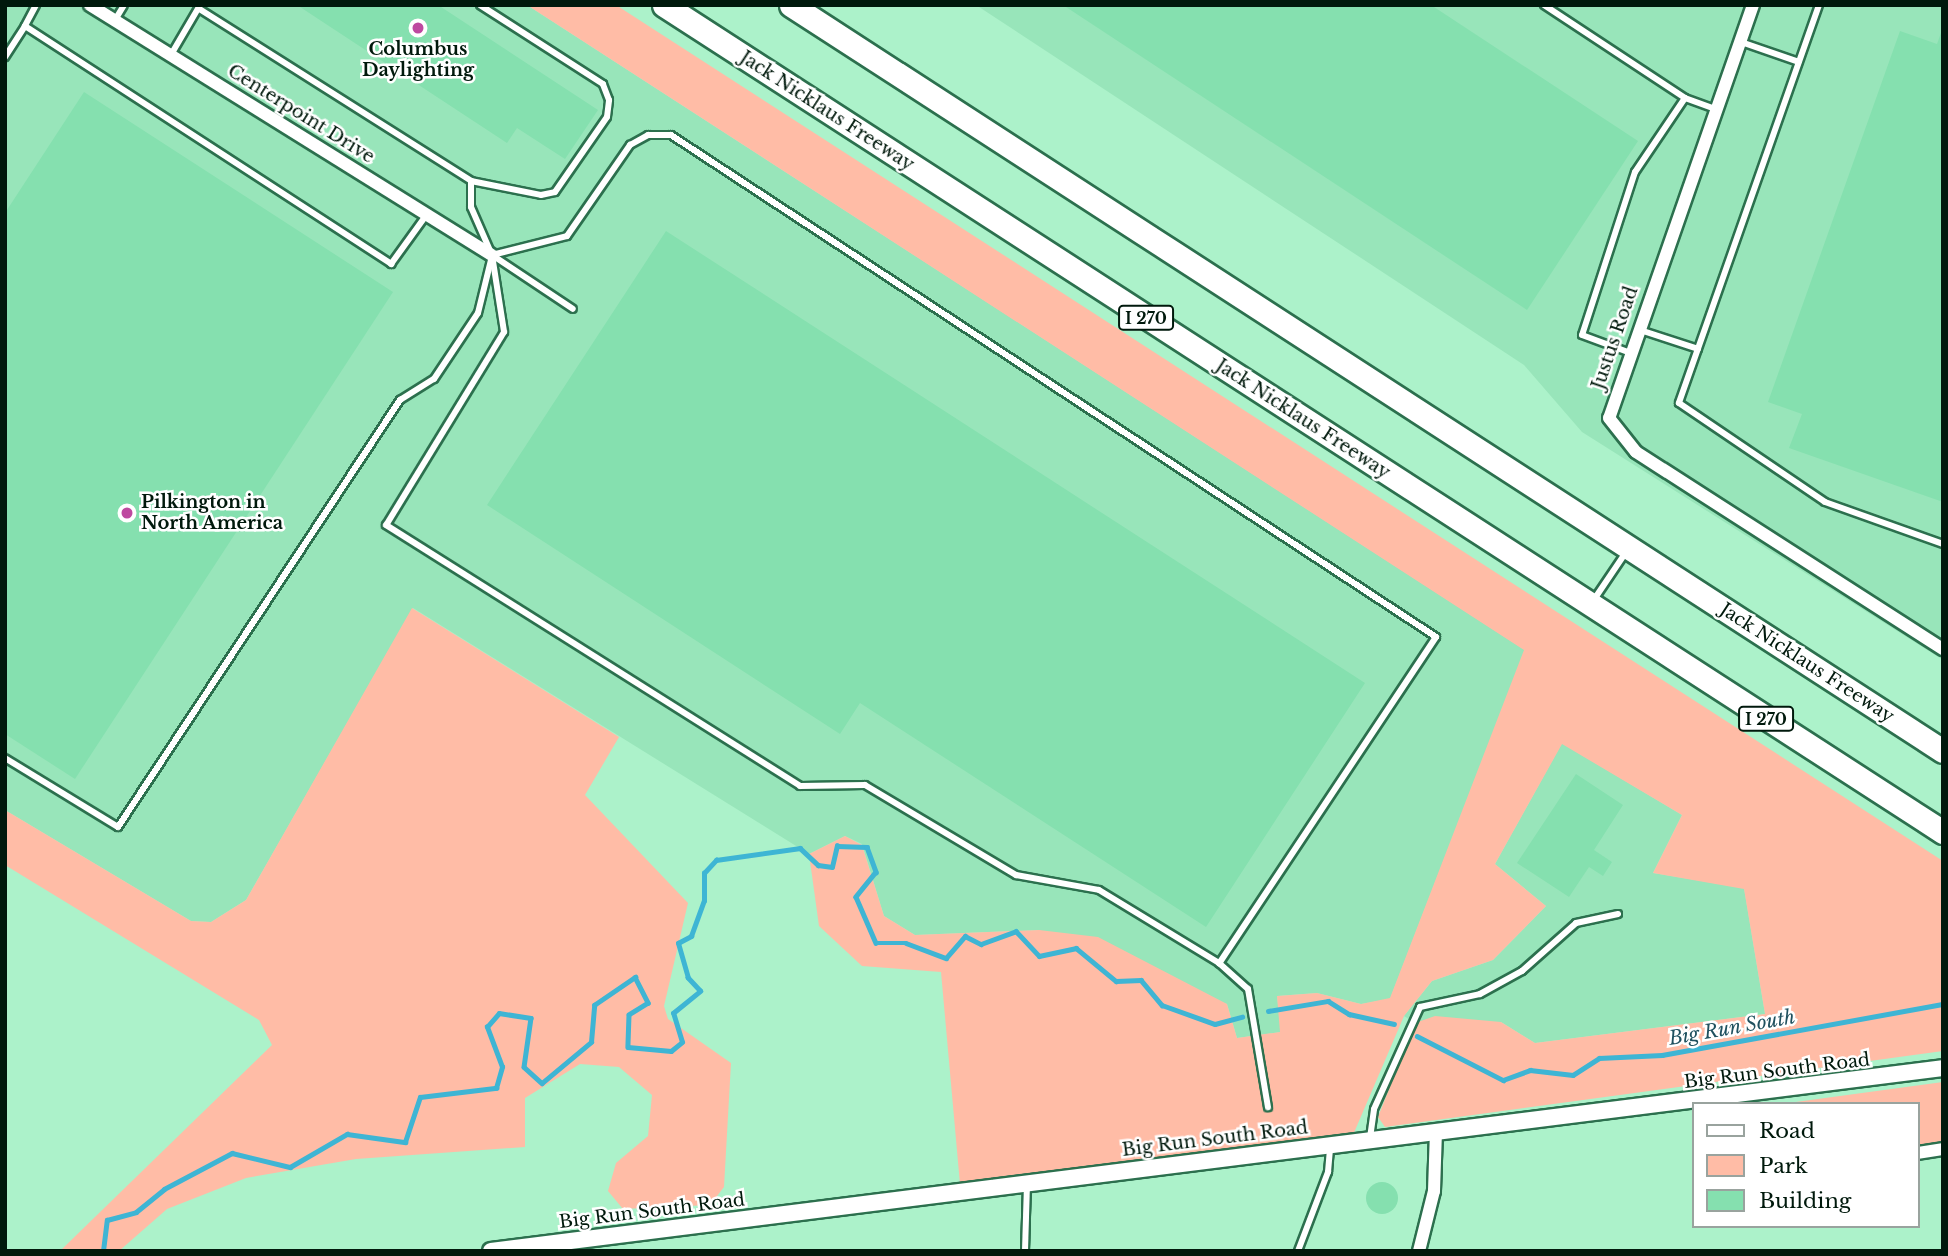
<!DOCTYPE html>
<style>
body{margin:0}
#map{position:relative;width:1948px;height:1256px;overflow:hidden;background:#acf2ca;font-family:"Libre Baskerville",serif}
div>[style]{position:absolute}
.built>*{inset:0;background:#98e5ba}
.green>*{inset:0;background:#ffbca6}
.stream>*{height:4.5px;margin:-2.25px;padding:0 2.25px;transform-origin:2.25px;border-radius:2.25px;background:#3eb5d4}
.building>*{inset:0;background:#85e0af}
.round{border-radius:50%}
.roads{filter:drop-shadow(2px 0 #2c704e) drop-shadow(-2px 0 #2c704e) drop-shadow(0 2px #2c704e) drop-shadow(0 -2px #2c704e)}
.service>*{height:6px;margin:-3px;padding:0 3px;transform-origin:3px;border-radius:3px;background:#fff}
.minor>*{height:12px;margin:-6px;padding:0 6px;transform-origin:6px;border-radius:6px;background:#fff}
.tertiary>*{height:16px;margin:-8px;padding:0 8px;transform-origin:8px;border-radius:8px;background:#fff}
.motorway>*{height:23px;margin:-11.5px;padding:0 11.5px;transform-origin:11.5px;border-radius:11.5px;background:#fff}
.dots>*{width:19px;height:19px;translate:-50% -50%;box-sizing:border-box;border:4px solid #fff;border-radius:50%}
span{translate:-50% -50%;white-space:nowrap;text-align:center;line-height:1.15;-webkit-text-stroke:5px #fff;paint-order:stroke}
.shield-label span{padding:2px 5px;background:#fff;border:2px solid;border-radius:5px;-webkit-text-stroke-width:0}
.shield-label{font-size:16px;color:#00190c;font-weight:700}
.poi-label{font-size:18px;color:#00190c;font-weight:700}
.left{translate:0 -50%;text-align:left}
.street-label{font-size:18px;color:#00190c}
.water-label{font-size:19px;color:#20515f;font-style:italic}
.frame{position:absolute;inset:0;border:7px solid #00190c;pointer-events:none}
.legend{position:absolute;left:1692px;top:1102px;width:228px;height:126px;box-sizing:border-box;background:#fff;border:2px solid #99a39e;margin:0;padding:9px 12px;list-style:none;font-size:21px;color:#00190c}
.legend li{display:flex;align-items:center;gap:14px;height:35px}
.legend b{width:35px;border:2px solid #99a39e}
</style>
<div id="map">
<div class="built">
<i style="clip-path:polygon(5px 5px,527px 5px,1525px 650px,1390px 999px,1361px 1004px,1317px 993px,1277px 996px,1281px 1032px,1237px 1038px,1227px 1004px,1039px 930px,915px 935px,884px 916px,862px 844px,845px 836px,809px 854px,413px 608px,246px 900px,211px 922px,191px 921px,5px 810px)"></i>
<i style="clip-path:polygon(976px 5px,1943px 5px,1943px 660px,1582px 432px,1524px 365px)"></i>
<i style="clip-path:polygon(1562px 743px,1682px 815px,1653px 873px,1744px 888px,1765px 1014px,1535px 1043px,1501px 1022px,1415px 1023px,1404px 1016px,1432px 981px,1493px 960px,1546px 906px,1495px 864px)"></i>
</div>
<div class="green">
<i style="clip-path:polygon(527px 5px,616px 5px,1943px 861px,1943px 1051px,1385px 1127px,1378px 1117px,1415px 1023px,1435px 1016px,1501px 1022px,1535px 1043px,1765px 1014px,1744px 889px,1653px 873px,1682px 815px,1562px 744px,1495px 864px,1546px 906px,1493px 960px,1432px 981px,1404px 1016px,1353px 1135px,960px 1184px,941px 972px,862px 966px,819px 926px,809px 854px,845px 836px,862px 845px,884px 916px,915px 935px,1039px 930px,1098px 937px,1227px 1004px,1237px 1038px,1280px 1032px,1277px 996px,1317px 993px,1361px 1004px,1390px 998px,1524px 650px)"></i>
<i style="clip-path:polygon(412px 608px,619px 737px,585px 795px,688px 903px,664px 1006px,668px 1019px,731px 1063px,724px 1187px,710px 1205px,623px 1209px,608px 1191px,616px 1163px,648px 1136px,652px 1095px,619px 1067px,580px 1064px,525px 1098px,525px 1147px,356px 1159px,246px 1178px,167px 1209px,119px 1251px,60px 1251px,272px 1045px,259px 1020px,5px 865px,5px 810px,191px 921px,211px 922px,246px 900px)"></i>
<i style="clip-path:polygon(1943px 1082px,1943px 1143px,1918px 1146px,1918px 1104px,1781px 1104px)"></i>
</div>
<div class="stream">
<i style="left:1268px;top:1011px;width:61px;rotate:-9.5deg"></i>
<i style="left:1328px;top:1001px;width:25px;rotate:32deg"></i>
<i style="left:1349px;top:1014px;width:46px;rotate:12.5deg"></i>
<i style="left:1417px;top:1036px;width:97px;rotate:27.1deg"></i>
<i style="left:1503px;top:1080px;width:29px;rotate:-20deg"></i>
<i style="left:1530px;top:1070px;width:43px;rotate:6.6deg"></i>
<i style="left:1573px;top:1075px;width:31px;rotate:-33deg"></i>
<i style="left:1599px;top:1058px;width:63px;rotate:-2.7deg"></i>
<i style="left:1662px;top:1055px;width:286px;rotate:-10.3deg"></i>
<i style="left:103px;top:1251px;width:31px;rotate:-83deg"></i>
<i style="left:107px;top:1220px;width:30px;rotate:-15deg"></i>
<i style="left:136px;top:1212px;width:36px;rotate:-39deg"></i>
<i style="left:164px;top:1189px;width:77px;rotate:-27.9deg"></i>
<i style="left:232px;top:1153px;width:60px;rotate:13.6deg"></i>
<i style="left:290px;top:1167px;width:66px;rotate:-30.1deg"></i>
<i style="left:347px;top:1134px;width:59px;rotate:7.9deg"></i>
<i style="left:405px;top:1142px;width:47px;rotate:-71.6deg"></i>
<i style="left:420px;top:1097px;width:77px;rotate:-6.8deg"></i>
<i style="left:496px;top:1088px;width:22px;rotate:-74deg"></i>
<i style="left:502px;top:1067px;width:43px;rotate:-110.6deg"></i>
<i style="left:487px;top:1027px;width:18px;rotate:-49deg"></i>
<i style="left:499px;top:1013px;width:32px;rotate:9deg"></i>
<i style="left:531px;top:1018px;width:49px;rotate:98.1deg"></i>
<i style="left:524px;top:1067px;width:24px;rotate:42deg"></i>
<i style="left:542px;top:1083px;width:64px;rotate:-39.9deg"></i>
<i style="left:591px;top:1042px;width:37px;rotate:-85deg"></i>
<i style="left:594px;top:1005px;width:50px;rotate:-34.3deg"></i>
<i style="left:635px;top:977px;width:29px;rotate:63deg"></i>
<i style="left:648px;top:1003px;width:22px;rotate:148deg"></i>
<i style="left:629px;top:1015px;width:32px;rotate:92deg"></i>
<i style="left:628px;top:1047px;width:43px;rotate:5.3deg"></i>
<i style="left:671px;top:1051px;width:14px;rotate:-39deg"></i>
<i style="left:682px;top:1042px;width:30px;rotate:-107deg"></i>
<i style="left:673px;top:1013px;width:35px;rotate:-39deg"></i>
<i style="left:700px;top:991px;width:18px;rotate:-133deg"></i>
<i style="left:688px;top:978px;width:36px;rotate:-106deg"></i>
<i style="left:678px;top:943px;width:15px;rotate:-28deg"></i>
<i style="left:691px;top:936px;width:37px;rotate:-70deg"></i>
<i style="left:704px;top:901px;width:28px;rotate:-90deg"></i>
<i style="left:704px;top:873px;width:18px;rotate:-47deg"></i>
<i style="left:716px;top:860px;width:85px;rotate:-8.1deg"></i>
<i style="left:800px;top:848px;width:25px;rotate:43deg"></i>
<i style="left:818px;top:865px;width:14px;rotate:8deg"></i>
<i style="left:832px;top:867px;width:22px;rotate:-77deg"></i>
<i style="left:837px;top:846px;width:30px;rotate:2deg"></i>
<i style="left:867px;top:847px;width:27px;rotate:70deg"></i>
<i style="left:876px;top:872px;width:32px;rotate:129deg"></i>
<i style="left:856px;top:897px;width:50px;rotate:66.5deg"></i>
<i style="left:876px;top:943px;width:30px"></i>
<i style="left:906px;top:943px;width:43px;rotate:20.6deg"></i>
<i style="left:946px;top:958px;width:29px;rotate:-49deg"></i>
<i style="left:965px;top:936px;width:18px;rotate:27deg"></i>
<i style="left:981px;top:944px;width:37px;rotate:-20deg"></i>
<i style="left:1016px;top:931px;width:34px;rotate:47deg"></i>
<i style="left:1039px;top:956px;width:38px;rotate:-12deg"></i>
<i style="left:1076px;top:948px;width:52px;rotate:39.5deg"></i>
<i style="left:1116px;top:981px;width:25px;rotate:-2deg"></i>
<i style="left:1141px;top:980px;width:33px;rotate:50deg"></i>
<i style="left:1162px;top:1005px;width:56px;rotate:19.7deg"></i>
<i style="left:1215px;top:1024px;width:28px;rotate:-15deg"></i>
</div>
<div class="building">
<i style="clip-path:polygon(297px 5px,438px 5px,598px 110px,565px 159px,517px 128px,507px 143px)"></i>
<i style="clip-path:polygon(1063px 5px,1431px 5px,1638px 141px,1527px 310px)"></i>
<i style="clip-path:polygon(1942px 30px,1943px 30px,1943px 502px,1789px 448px,1802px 414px,1768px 402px,1900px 31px,1937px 44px)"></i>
<i style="clip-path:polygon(84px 92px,393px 292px,75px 779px,5px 734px,5px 213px)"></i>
<i style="clip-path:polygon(666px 231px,1365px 683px,1206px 927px,860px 703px,840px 734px,487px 505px)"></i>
<i style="clip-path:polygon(1576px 774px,1623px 805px,1594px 850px,1612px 862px,1603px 876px,1589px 867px,1569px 897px,1517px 863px)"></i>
<i class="round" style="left:1366px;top:1182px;width:32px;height:32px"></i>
</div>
<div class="roads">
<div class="service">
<i style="left:36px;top:5px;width:24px;rotate:118deg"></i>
<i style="left:25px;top:26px;width:437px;rotate:33deg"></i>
<i style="left:391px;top:264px;width:62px;rotate:-54.2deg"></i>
<i style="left:1544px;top:5px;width:169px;rotate:33.4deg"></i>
<i style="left:1685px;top:98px;width:89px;rotate:124deg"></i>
<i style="left:1635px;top:172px;width:171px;rotate:108deg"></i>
<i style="left:1582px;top:335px;width:49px;rotate:20.3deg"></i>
<i style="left:1819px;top:5px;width:422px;rotate:109.4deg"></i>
<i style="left:1679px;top:403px;width:176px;rotate:34.1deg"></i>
<i style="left:1825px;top:502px;width:125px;rotate:19.6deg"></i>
<i style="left:201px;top:10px;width:320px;rotate:32.3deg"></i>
<i style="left:471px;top:181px;width:71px;rotate:11.3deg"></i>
<i style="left:541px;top:195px;width:14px;rotate:-12deg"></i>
<i style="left:555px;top:192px;width:91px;rotate:-55.3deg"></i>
<i style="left:607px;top:117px;width:17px;rotate:-83deg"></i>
<i style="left:609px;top:100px;width:17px;rotate:-111deg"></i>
<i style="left:603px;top:84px;width:146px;rotate:-147.3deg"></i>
<i style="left:115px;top:20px;width:17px;rotate:-59deg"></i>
<i style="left:1741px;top:42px;width:61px;rotate:19deg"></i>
<i style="left:172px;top:53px;width:56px;rotate:-59.7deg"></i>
<i style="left:5px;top:57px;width:37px;rotate:-57deg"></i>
<i style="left:1685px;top:98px;width:33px;rotate:20deg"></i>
<i style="left:471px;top:181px;width:26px;rotate:90deg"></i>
<i style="left:471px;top:207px;width:52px;rotate:66.4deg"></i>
<i style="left:492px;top:255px;width:78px;rotate:81.1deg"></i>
<i style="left:504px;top:332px;width:226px;rotate:121.4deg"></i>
<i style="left:386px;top:525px;width:489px;rotate:32.2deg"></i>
<i style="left:800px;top:786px;width:65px;rotate:-0.9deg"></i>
<i style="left:865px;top:785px;width:176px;rotate:30.8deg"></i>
<i style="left:1016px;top:875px;width:84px;rotate:10.2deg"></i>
<i style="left:1099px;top:890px;width:140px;rotate:31.3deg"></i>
<i style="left:492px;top:255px;width:77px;rotate:-14.2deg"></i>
<i style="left:567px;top:236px;width:111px;rotate:-55.3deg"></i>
<i style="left:630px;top:145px;width:21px;rotate:-29deg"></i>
<i style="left:648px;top:135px;width:23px"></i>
<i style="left:671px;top:135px;width:915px;rotate:33.27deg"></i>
<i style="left:1436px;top:637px;width:392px;rotate:123.6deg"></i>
<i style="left:1219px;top:963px;width:39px;rotate:42deg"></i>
<i style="left:1248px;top:989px;width:120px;rotate:80.4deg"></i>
<i style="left:492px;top:255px;width:97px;rotate:33.7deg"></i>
<i style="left:1640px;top:330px;width:61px;rotate:18.1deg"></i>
<i style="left:1593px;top:601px;width:59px;rotate:-56deg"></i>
<i style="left:5px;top:758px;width:132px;rotate:31.4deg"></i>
<i style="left:118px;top:827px;width:512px;rotate:-56.56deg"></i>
<i style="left:400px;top:400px;width:40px;rotate:-32deg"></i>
<i style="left:434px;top:379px;width:79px;rotate:-56.3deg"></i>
<i style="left:478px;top:313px;width:55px;rotate:-76.2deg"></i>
<i style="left:1370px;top:1138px;width:29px;rotate:-82deg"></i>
<i style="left:1374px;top:1109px;width:112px;rotate:-65.7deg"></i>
<i style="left:1420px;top:1007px;width:61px;rotate:-12.2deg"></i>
<i style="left:1480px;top:994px;width:48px;rotate:-28.7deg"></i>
<i style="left:1522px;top:971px;width:72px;rotate:-41.6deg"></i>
<i style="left:1576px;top:923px;width:43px;rotate:-12.1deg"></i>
<i style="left:1025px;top:1251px;width:68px;rotate:-88.3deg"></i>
<i style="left:1298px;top:1251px;width:85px;rotate:-69.2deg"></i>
<i style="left:1328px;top:1172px;width:25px;rotate:-85deg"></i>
</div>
<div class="minor">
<i style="left:90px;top:5px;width:473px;rotate:31.9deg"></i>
<i style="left:1753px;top:5px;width:437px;rotate:109.2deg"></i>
<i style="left:1609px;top:418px;width:43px;rotate:51.5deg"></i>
<i style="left:1636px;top:452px;width:365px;rotate:32.7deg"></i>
<i style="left:1918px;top:1153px;width:25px;rotate:-9deg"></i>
<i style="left:1419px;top:1251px;width:62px;rotate:-76deg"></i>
<i style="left:1434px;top:1191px;width:60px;rotate:-88.1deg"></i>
</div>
<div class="tertiary">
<i style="left:491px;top:1251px;width:1463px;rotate:-7.18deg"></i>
</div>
<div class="motorway">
<i style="left:664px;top:5px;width:1523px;rotate:32.89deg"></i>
<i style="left:791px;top:5px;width:1372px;rotate:32.93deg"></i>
</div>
</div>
<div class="dots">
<i style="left:418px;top:28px;background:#be49a0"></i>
<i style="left:127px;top:513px;background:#be49a0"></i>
</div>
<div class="shield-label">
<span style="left:1146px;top:318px">I 270</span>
<span style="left:1766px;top:719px">I 270</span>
</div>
<div class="poi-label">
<span style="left:418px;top:60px">Columbus<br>Daylighting</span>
<span class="left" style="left:141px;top:513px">Pilkington in<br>North America</span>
</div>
<div class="street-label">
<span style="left:827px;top:111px;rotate:33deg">Jack Nicklaus Freeway</span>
<span style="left:301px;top:114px;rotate:32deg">Centerpoint Drive</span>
<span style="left:1615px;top:338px;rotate:-71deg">Justus Road</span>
<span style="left:1303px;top:419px;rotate:33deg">Jack Nicklaus Freeway</span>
<span style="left:1807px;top:663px;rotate:33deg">Jack Nicklaus Freeway</span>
<span style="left:1777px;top:1071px;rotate:-7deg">Big Run South Road</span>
<span style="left:1215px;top:1139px;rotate:-7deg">Big Run South Road</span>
<span style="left:652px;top:1211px;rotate:-7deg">Big Run South Road</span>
</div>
<div class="water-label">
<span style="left:1732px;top:1028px;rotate:-10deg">Big Run South</span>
</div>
<div class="frame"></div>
<ul class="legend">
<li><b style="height:9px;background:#fff"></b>Road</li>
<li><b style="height:19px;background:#ffbca6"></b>Park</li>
<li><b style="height:19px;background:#85e0af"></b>Building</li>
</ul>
</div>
